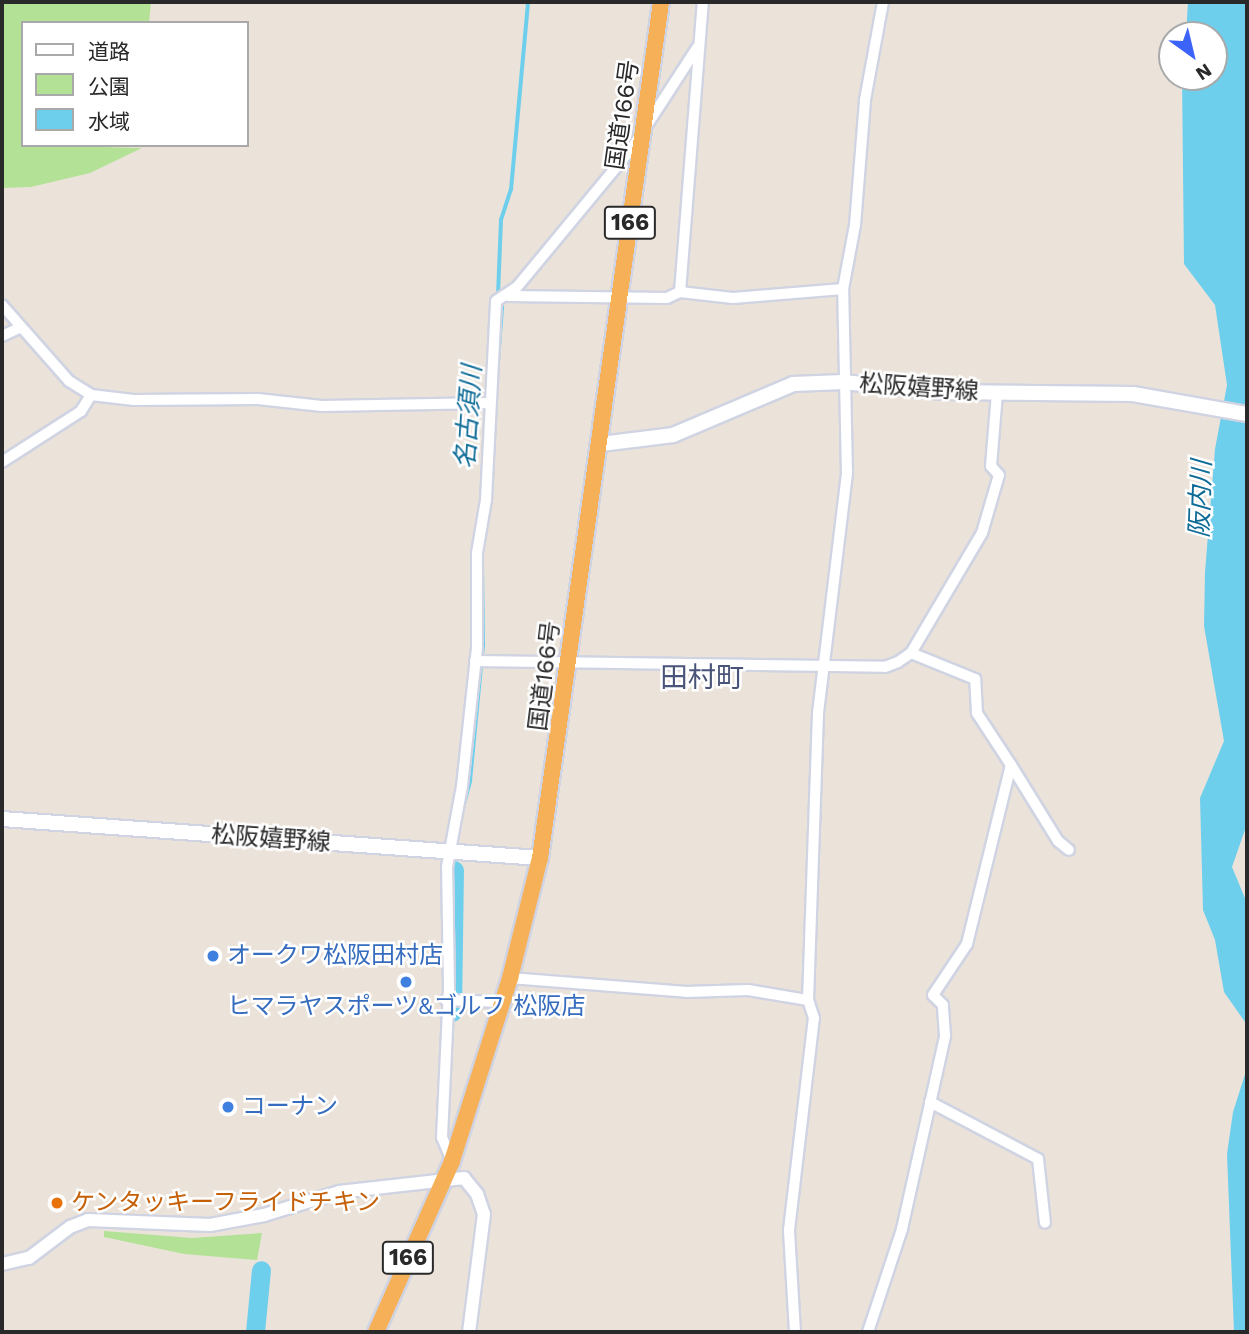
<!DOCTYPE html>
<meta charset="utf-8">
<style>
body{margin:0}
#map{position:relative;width:1249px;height:1334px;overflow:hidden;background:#ebe3da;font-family:"Work Sans","Noto Sans JP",sans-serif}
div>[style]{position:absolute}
.green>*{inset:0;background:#b3e297}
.water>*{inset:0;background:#6ecfed}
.stream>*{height:3.5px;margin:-1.75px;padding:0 1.75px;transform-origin:1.75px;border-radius:1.75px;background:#6ecfed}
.river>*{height:19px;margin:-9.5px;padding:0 9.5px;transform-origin:9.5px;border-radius:9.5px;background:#6ecfed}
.roads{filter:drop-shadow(2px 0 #d0d4e2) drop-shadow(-2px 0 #d0d4e2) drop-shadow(0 2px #d0d4e2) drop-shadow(0 -2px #d0d4e2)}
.minor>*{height:10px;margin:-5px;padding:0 5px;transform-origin:5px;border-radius:5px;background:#fff}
.tertiary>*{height:12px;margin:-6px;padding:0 6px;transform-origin:6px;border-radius:6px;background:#fff}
.secondary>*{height:14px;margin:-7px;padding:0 7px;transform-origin:7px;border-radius:7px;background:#fff}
.trunk>*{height:16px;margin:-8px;padding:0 8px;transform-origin:8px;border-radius:8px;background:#f6b058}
.dots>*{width:19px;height:19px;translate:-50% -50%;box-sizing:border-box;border:4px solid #fff;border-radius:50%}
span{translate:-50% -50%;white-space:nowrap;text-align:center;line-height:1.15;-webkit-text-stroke:5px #fff;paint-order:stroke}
.shield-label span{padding:2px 5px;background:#fff;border:2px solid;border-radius:5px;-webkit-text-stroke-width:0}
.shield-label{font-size:23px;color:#292929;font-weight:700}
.street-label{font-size:24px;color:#292929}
.shop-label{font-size:24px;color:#366cbe}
.left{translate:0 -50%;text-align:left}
.food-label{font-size:24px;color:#c56008}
.water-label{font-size:26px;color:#0e6c97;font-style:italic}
.quarter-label{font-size:28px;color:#4a5479}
.frame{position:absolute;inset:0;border:4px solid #292929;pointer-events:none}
.legend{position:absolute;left:21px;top:21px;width:228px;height:126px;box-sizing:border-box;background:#fff;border:2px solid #a9a9a9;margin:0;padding:9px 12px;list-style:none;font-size:21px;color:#292929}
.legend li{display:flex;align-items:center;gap:14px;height:35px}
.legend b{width:35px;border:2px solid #a9a9a9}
.north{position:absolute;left:1158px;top:21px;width:70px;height:70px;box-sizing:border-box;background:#fff;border:2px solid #a9a9a9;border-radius:50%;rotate:146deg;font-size:19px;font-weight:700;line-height:28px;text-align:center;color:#292929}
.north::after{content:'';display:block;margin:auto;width:24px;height:32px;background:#3b63f8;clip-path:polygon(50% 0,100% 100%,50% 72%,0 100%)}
</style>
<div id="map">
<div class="green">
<i style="clip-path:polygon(2px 2px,151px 2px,149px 23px,23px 23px,23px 145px,142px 148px,90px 173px,31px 187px,2px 188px)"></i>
<i style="clip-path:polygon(104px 1231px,192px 1238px,262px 1233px,257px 1260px,184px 1254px,104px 1237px)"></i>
</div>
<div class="water">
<i style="clip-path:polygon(1188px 2px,1247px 2px,1247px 824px,1232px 867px,1247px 903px,1247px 1052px,1245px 1022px,1224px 992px,1215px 940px,1203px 910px,1200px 798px,1224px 741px,1204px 626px,1205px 572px,1215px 449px,1227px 385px,1215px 305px,1184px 264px,1182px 77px,1214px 77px,1214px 35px,1186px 35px)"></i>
<i style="clip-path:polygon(1247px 1068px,1247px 1332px,1234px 1332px,1227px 1154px,1233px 1112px)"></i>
</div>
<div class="stream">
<i style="left:496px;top:388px;width:80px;rotate:-85.7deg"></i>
<i style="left:502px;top:308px;width:14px;rotate:-107deg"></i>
<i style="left:498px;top:295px;width:75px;rotate:-87.7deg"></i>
<i style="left:501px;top:220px;width:32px;rotate:-72deg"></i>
<i style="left:511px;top:190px;width:189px;rotate:-84.8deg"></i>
<i style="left:460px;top:819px;width:39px;rotate:-75deg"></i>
<i style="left:470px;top:781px;width:137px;rotate:-84.5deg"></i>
<i style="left:483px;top:645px;width:82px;rotate:-90.7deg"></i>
</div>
<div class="river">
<i style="left:452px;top:1012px;width:142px;rotate:-89.2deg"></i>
<i style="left:255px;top:1332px;width:62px;rotate:-84.5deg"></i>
</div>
<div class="roads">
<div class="minor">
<i style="left:680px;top:292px;width:291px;rotate:-85.5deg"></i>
<i style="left:508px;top:296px;width:159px;rotate:0.7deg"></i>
<i style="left:667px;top:298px;width:14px;rotate:-25deg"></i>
<i style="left:680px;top:292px;width:53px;rotate:6.5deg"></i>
<i style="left:733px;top:298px;width:110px;rotate:-4.7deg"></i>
<i style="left:2px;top:305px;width:101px;rotate:48.6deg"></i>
<i style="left:69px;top:381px;width:26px;rotate:32deg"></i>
<i style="left:91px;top:395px;width:43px;rotate:6.6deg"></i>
<i style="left:134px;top:400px;width:124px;rotate:-0.5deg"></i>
<i style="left:258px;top:399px;width:64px;rotate:6.2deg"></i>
<i style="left:322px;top:406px;width:168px;rotate:-1deg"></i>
<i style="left:2px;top:336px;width:19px;rotate:-25deg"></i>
<i style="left:2px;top:462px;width:94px;rotate:-32.8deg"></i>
<i style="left:81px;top:411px;width:19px;rotate:-58deg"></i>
<i style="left:475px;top:661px;width:410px;rotate:0.8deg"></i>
<i style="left:885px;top:667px;width:14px;rotate:-21deg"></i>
<i style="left:898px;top:662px;width:16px;rotate:-35deg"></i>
<i style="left:911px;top:653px;width:139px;rotate:-59.4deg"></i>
<i style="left:982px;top:533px;width:60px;rotate:-73.7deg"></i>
<i style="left:999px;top:475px;width:12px;rotate:-132deg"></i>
<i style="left:991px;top:466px;width:73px;rotate:-85.3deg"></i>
<i style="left:1011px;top:765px;width:89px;rotate:58.3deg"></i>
<i style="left:1058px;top:841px;width:14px;rotate:39deg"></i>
<i style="left:510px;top:978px;width:177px;rotate:4.5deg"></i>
<i style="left:686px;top:992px;width:62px;rotate:-1.8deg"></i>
<i style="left:748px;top:990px;width:61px;rotate:9.5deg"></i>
<i style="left:446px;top:1000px;width:56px;rotate:2deg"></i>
<i style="left:930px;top:1102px;width:122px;rotate:27.8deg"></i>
<i style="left:1038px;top:1159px;width:64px;rotate:83.8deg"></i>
<i style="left:452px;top:1161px;width:26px;rotate:-113deg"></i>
<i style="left:442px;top:1137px;width:149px;rotate:-87.3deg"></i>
<i style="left:449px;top:988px;width:121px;rotate:-90.9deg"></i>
<i style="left:447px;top:867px;width:82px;rotate:-79.5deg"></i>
<i style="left:462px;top:786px;width:139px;rotate:-83.8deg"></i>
<i style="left:477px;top:648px;width:95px;rotate:-90deg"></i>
<i style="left:477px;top:553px;width:54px;rotate:-80.4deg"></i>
<i style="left:486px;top:500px;width:199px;rotate:-87.1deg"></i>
<i style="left:496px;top:301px;width:25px;rotate:-34deg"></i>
<i style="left:517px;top:287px;width:180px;rotate:-50.4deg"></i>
<i style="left:632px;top:148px;width:119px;rotate:-57deg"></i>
<i style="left:795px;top:1332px;width:102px;rotate:-93.4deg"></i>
<i style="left:789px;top:1230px;width:213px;rotate:-83.3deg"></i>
<i style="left:814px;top:1018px;width:19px;rotate:-108deg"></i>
<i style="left:808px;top:1000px;width:287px;rotate:-88deg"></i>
<i style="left:818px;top:713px;width:242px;rotate:-83.1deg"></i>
<i style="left:847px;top:473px;width:184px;rotate:-91.2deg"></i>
<i style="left:843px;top:289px;width:65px;rotate:-79.4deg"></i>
<i style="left:855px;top:225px;width:125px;rotate:-85.4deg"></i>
<i style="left:865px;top:100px;width:100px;rotate:-79.6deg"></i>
<i style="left:868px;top:1332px;width:108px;rotate:-71.7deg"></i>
<i style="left:902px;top:1229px;width:198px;rotate:-77.4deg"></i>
<i style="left:945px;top:1036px;width:31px;rotate:-94deg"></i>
<i style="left:943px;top:1005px;width:14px;rotate:-135deg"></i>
<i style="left:933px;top:995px;width:61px;rotate:-56.3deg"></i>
<i style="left:967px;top:944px;width:184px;rotate:-76.2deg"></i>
<i style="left:1011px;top:765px;width:62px;rotate:-123.2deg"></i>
<i style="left:977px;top:713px;width:34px;rotate:-93deg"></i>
<i style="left:975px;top:679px;width:69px;rotate:-157.9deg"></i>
</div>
<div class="tertiary">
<i style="left:2px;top:1264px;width:28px;rotate:-13deg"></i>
<i style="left:29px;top:1258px;width:51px;rotate:-37.1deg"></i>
<i style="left:70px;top:1227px;width:19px;rotate:-21deg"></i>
<i style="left:88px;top:1220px;width:122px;rotate:2.3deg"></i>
<i style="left:210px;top:1225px;width:55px;rotate:-10.5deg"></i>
<i style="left:264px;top:1215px;width:78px;rotate:-17deg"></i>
<i style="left:339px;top:1192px;width:126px;rotate:-6.4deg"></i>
<i style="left:464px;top:1178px;width:21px;rotate:51deg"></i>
<i style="left:477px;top:1194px;width:21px;rotate:71deg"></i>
<i style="left:484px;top:1214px;width:119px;rotate:97.2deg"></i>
</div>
<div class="secondary">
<i style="left:601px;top:444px;width:73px;rotate:-7.1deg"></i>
<i style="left:673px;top:435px;width:130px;rotate:-23deg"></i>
<i style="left:793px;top:384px;width:50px;rotate:-2.3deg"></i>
<i style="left:843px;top:382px;width:100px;rotate:5.8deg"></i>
<i style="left:942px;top:392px;width:191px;rotate:0.6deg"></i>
<i style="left:1133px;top:394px;width:116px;rotate:10deg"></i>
<i style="left:2px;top:819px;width:539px;rotate:4.15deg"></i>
</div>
<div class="trunk">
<i style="left:376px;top:1332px;width:187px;rotate:-66deg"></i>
<i style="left:452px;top:1161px;width:192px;rotate:-72.4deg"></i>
<i style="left:510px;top:978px;width:124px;rotate:-76deg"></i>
<i style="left:540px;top:858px;width:865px;rotate:-81.95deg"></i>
</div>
</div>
<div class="dots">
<i style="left:213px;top:956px;background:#3f7fe0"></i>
<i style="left:406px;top:982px;background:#3f7fe0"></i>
<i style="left:228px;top:1107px;background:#3f7fe0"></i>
<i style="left:57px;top:1203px;background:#e8710a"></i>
</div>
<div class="shield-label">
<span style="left:630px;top:223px">166</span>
<span style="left:408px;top:1258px">166</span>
</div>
<div class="street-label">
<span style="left:623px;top:115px;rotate:-82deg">国道166号</span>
<span style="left:919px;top:388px;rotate:4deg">松阪嬉野線</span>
<span style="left:545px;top:676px;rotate:-83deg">国道166号</span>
<span style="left:271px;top:839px;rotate:4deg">松阪嬉野線</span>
</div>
<div class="shop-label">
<span class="left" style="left:227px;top:956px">オークワ松阪田村店</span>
<span style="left:406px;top:1007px">ヒマラヤスポーツ&amp;ゴルフ 松阪店</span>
<span class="left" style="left:242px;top:1107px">コーナン</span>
</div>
<div class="food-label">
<span class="left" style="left:71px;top:1203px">ケンタッキーフライドチキン</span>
</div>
<div class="water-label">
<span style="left:469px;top:417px;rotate:-86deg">名古須川</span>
<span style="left:1201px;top:499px;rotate:-88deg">阪内川</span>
</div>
<div class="quarter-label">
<span style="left:702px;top:678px">田村町</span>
</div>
<div class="frame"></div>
<ul class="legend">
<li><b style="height:9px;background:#fff"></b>道路</li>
<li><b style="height:19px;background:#b3e297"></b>公園</li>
<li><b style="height:19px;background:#6ecfed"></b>水域</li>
</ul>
<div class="north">N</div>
</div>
